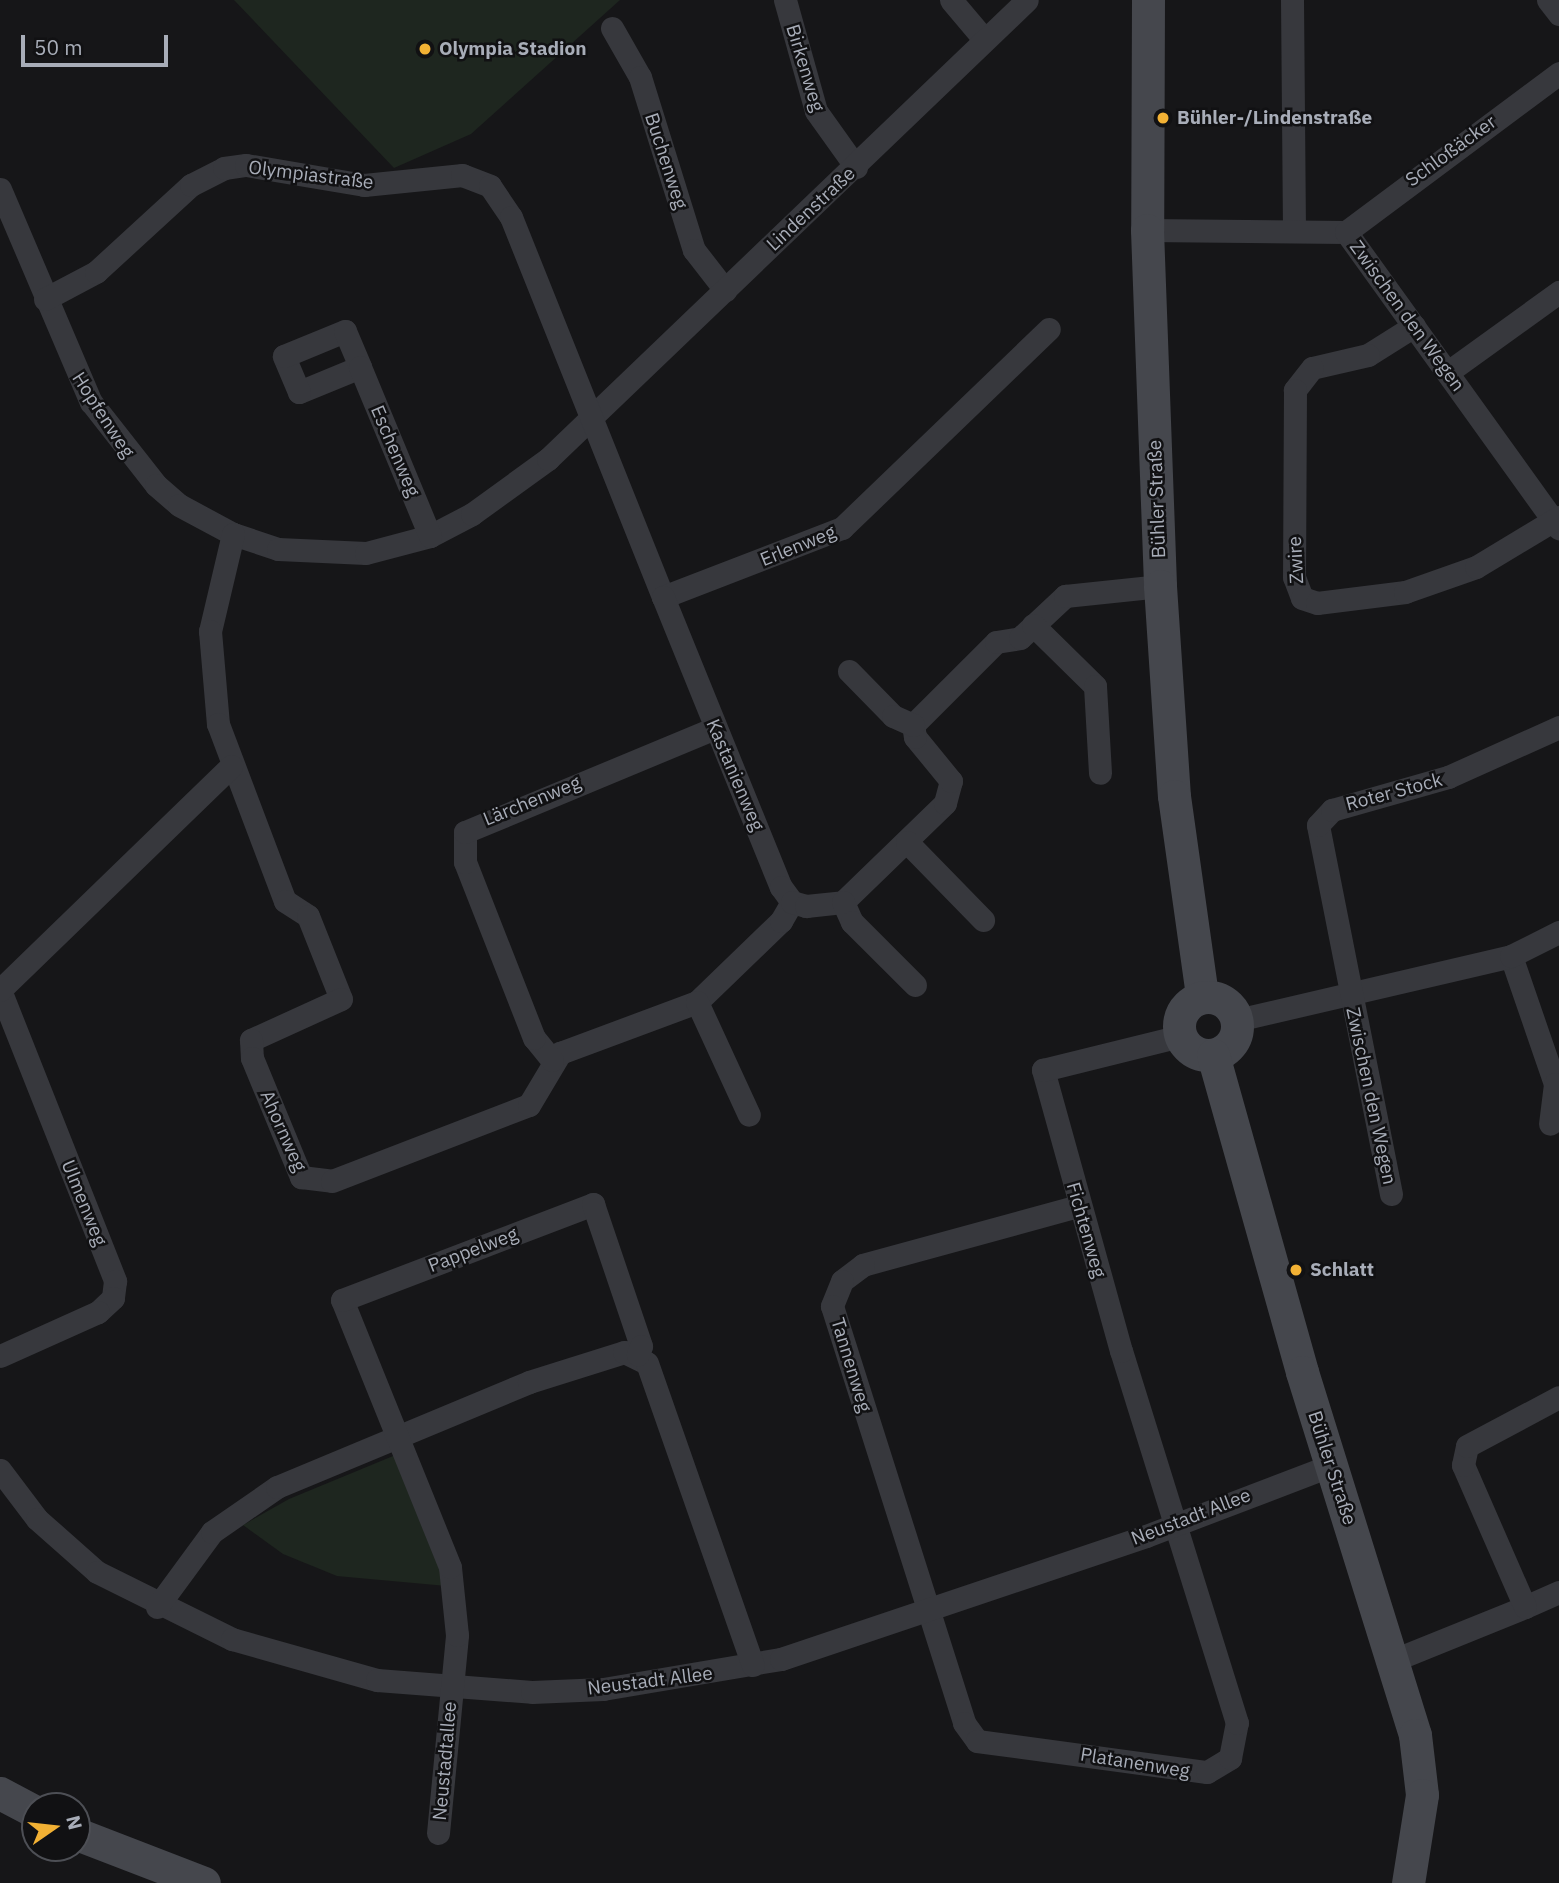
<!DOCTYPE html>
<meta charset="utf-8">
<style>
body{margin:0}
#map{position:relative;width:1559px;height:1883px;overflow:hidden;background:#161618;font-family:"IBM Plex Sans",sans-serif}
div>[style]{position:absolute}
.green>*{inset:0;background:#1e261f}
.street>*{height:23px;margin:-11.5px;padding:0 11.5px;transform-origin:11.5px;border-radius:11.5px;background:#37383d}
.secondary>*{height:33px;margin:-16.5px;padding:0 16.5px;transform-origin:16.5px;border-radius:16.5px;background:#45474d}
.secondary>.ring{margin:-16.5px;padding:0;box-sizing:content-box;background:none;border:33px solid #45474d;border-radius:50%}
.dots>*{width:19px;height:19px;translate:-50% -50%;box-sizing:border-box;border:4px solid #111113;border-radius:50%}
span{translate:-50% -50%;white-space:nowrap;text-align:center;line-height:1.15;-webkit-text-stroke:5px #111113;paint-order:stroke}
.poi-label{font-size:19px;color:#a8adb8;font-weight:700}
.left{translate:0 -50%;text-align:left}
.street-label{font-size:19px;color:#a8adb8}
.north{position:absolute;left:21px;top:1792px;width:70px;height:70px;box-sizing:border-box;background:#111113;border:2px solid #4d4f55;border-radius:50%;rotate:76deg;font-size:19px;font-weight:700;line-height:28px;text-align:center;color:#a8adb8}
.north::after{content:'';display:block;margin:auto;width:24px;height:32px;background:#f2b134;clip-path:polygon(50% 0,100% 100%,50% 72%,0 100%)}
.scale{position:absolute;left:21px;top:35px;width:147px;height:32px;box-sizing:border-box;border:4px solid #a8adb8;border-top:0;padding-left:9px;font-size:21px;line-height:24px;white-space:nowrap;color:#a8adb8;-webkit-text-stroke:5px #111113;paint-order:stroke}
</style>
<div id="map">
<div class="green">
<i style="clip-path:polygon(234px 0,620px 0,471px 134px,394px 168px)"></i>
<i style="clip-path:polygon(398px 1454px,447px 1586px,337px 1576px,283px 1554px,243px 1525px,289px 1499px)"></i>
</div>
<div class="street">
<i style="left:785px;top:0;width:115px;rotate:74.4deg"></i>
<i style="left:816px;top:111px;width:69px;rotate:54.5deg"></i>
<i style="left:951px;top:0;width:51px;rotate:49.8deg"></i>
<i style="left:1292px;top:0;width:227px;rotate:89.5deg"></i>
<i style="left:1548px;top:0;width:18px;rotate:52deg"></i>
<i style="left:612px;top:28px;width:56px;rotate:60.3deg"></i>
<i style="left:640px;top:77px;width:181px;rotate:72.7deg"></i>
<i style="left:694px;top:250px;width:51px;rotate:52.2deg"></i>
<i style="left:0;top:189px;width:232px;rotate:66.9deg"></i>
<i style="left:91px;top:402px;width:105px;rotate:51.9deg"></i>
<i style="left:156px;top:485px;width:30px;rotate:41deg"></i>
<i style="left:179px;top:505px;width:61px;rotate:28.2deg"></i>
<i style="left:233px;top:534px;width:47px;rotate:18.4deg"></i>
<i style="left:278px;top:549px;width:88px;rotate:2.6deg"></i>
<i style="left:366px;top:553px;width:66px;rotate:-14.9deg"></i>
<i style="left:430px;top:536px;width:47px;rotate:-27.6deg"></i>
<i style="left:472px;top:514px;width:94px;rotate:-35.9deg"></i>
<i style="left:548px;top:459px;width:663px;rotate:-43.78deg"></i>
<i style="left:1147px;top:230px;width:199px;rotate:0.6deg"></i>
<i style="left:1346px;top:232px;width:365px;rotate:54.3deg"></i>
<i style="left:1346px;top:232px;width:266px;rotate:-36.7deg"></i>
<i style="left:45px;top:299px;width:58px;rotate:-27.9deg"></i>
<i style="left:96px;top:272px;width:129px;rotate:-42.5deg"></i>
<i style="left:191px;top:185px;width:37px;rotate:-27deg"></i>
<i style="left:224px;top:168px;width:22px;rotate:-8deg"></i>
<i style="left:246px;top:165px;width:120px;rotate:9.6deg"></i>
<i style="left:364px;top:185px;width:99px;rotate:-5.8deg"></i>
<i style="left:462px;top:175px;width:30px;rotate:21deg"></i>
<i style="left:490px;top:186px;width:37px;rotate:56deg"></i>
<i style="left:511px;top:217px;width:409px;rotate:68.2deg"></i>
<i style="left:663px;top:597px;width:192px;rotate:-21.1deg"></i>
<i style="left:842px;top:528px;width:287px;rotate:-43.9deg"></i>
<i style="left:1414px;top:326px;width:54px;rotate:147.8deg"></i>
<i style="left:1368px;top:355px;width:57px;rotate:166.9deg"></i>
<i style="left:1312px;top:368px;width:28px;rotate:128deg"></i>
<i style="left:1295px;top:390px;width:187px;rotate:90.3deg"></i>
<i style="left:1294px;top:577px;width:22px;rotate:69deg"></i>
<i style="left:1302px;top:598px;width:16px;rotate:18deg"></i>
<i style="left:1317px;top:603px;width:89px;rotate:-7.1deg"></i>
<i style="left:1405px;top:592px;width:75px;rotate:-19.4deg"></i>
<i style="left:1476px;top:567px;width:97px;rotate:-31.1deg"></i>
<i style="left:360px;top:367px;width:66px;rotate:157.7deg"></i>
<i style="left:299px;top:392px;width:39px;rotate:-113deg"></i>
<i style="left:284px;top:356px;width:66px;rotate:-22.3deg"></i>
<i style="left:345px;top:331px;width:39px;rotate:67deg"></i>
<i style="left:360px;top:367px;width:183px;rotate:67.5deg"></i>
<i style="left:1448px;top:372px;width:137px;rotate:-35.8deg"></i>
<i style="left:233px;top:534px;width:100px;rotate:103.3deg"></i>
<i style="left:210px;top:631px;width:93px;rotate:85.1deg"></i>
<i style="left:218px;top:724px;width:189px;rotate:69.3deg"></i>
<i style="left:285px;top:901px;width:27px;rotate:33deg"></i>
<i style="left:308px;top:916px;width:89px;rotate:68.3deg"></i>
<i style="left:341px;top:999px;width:99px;rotate:155.5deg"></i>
<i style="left:251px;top:1040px;width:18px;rotate:87deg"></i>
<i style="left:252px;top:1058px;width:129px;rotate:67.6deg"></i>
<i style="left:301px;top:1177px;width:31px;rotate:7deg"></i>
<i style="left:332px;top:1181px;width:211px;rotate:-21.1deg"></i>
<i style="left:529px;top:1105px;width:61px;rotate:-59.2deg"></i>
<i style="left:560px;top:1053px;width:146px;rotate:-20.4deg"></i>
<i style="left:697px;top:1002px;width:117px;rotate:-44deg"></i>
<i style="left:781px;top:921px;width:22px;rotate:-60deg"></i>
<i style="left:663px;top:597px;width:313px;rotate:67.9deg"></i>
<i style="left:781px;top:887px;width:19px;rotate:54deg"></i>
<i style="left:792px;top:902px;width:15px;rotate:16deg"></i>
<i style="left:806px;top:906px;width:37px;rotate:-6deg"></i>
<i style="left:843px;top:902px;width:142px;rotate:-44.1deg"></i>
<i style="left:945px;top:803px;width:23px;rotate:-75deg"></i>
<i style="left:951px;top:781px;width:57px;rotate:-129.3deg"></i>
<i style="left:915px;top:737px;width:12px;rotate:-99deg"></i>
<i style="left:913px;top:725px;width:117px;rotate:-45deg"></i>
<i style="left:996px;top:642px;width:24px;rotate:-9deg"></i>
<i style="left:1020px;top:638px;width:62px;rotate:-43deg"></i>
<i style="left:1065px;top:596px;width:96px;rotate:-6deg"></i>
<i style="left:1033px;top:625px;width:87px;rotate:44.5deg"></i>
<i style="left:1095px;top:686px;width:87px;rotate:86.7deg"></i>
<i style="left:849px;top:671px;width:63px;rotate:45.6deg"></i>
<i style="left:893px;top:716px;width:22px;rotate:24deg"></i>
<i style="left:907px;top:842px;width:109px;rotate:45.7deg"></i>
<i style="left:843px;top:902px;width:22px;rotate:66deg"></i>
<i style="left:852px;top:922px;width:89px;rotate:45deg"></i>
<i style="left:1511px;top:956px;width:135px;rotate:71deg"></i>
<i style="left:1555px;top:1084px;width:40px;rotate:97.1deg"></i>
<i style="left:0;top:990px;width:313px;rotate:68.4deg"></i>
<i style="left:115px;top:1281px;width:17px;rotate:97deg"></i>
<i style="left:113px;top:1298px;width:21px;rotate:137deg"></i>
<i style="left:98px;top:1312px;width:107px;rotate:155.8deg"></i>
<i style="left:0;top:990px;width:322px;rotate:-44.1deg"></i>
<i style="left:697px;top:1002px;width:124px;rotate:65.3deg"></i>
<i style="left:1237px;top:1020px;width:281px;rotate:-13.1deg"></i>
<i style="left:1511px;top:956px;width:54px;rotate:-26.6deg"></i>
<i style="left:552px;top:1060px;width:28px;rotate:-129deg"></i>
<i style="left:534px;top:1038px;width:189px;rotate:-111.4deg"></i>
<i style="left:465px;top:862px;width:30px;rotate:-90deg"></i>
<i style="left:465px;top:832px;width:271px;rotate:-22.6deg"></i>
<i style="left:1391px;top:1194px;width:376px;rotate:-101.2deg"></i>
<i style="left:1318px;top:825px;width:21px;rotate:-47deg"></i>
<i style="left:1332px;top:810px;width:121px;rotate:-15.9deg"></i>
<i style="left:1448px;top:777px;width:122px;rotate:-24.2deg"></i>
<i style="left:1078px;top:1206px;width:223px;rotate:164.7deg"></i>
<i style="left:863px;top:1265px;width:26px;rotate:143deg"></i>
<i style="left:842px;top:1281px;width:27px;rotate:112deg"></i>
<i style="left:832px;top:1306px;width:437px;rotate:72.4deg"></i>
<i style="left:964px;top:1723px;width:22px;rotate:54deg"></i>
<i style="left:977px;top:1741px;width:232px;rotate:7.7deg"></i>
<i style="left:1207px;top:1772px;width:27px;rotate:-31deg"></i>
<i style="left:1230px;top:1758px;width:36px;rotate:-79deg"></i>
<i style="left:1237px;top:1723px;width:390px;rotate:-107.3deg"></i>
<i style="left:1121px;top:1351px;width:292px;rotate:-105.5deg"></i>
<i style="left:1043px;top:1070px;width:141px;rotate:-13.9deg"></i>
<i style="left:0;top:1470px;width:61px;rotate:52.9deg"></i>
<i style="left:37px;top:1519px;width:80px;rotate:41.5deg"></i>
<i style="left:97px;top:1572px;width:151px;rotate:26.4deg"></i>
<i style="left:232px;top:1639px;width:151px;rotate:15.8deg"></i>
<i style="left:377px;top:1680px;width:155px;rotate:4.4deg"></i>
<i style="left:532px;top:1692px;width:71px;rotate:-2.4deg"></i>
<i style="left:603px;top:1689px;width:181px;rotate:-9.6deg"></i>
<i style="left:781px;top:1659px;width:385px;rotate:-18.6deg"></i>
<i style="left:1146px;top:1536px;width:199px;rotate:-20.9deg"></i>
<i style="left:157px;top:1607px;width:93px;rotate:-53.7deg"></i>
<i style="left:212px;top:1532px;width:79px;rotate:-34.7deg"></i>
<i style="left:277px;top:1487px;width:273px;rotate:-22.6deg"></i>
<i style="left:529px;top:1382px;width:100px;rotate:-17.5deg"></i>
<i style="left:624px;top:1352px;width:25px;rotate:26deg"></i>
<i style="left:647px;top:1363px;width:320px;rotate:70.7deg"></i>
<i style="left:1525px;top:1607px;width:37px;rotate:-24deg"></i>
<i style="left:1394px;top:1660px;width:141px;rotate:-22deg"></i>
<i style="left:1525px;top:1607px;width:155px;rotate:-113.6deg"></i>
<i style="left:1463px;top:1465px;width:19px;rotate:-78deg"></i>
<i style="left:1467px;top:1446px;width:104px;rotate:-28deg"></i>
<i style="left:438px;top:1833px;width:199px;rotate:-84.5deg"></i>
<i style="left:457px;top:1635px;width:68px;rotate:-95.9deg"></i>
<i style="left:450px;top:1567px;width:288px;rotate:-112deg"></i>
<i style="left:342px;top:1300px;width:269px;rotate:-20.9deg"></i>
<i style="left:593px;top:1204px;width:150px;rotate:71.3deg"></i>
<i style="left:641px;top:1346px;width:9px;rotate:111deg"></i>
</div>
<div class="secondary">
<i style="left:1148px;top:0;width:230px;rotate:90.2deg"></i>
<i style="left:1147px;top:230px;width:356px;rotate:87.9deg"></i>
<i style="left:1160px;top:586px;width:210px;rotate:86.2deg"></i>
<i style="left:1174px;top:796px;width:202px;rotate:82deg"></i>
<i class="ring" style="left:1179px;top:997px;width:25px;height:25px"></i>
<i style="left:1213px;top:1055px;width:329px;rotate:74.3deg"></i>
<i style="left:1302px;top:1372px;width:380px;rotate:72.7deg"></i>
<i style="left:1415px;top:1735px;width:60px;rotate:83.3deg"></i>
<i style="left:1422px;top:1795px;width:89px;rotate:99deg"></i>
<i style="left:0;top:1793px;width:40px;rotate:28deg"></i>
<i style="left:77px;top:1834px;width:136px;rotate:21.1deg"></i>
</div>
<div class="dots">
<i style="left:425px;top:49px;background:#f2b134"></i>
<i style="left:1163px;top:118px;background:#f2b134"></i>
<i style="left:1296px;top:1270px;background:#f2b134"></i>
</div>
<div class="poi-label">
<span class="left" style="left:439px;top:49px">Olympia Stadion</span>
<span class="left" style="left:1177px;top:118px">Bühler-/Lindenstraße</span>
<span class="left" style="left:1310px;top:1270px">Schlatt</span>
</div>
<div class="street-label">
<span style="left:805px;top:68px;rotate:73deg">Birkenweg</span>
<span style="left:1451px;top:151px;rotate:-36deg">Schloßäcker</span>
<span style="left:666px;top:161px;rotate:72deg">Buchenweg</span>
<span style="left:311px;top:175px;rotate:7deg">Olympiastraße</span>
<span style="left:811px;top:209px;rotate:-43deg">Lindenstraße</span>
<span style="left:1407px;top:316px;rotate:54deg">Zwischen den Wegen</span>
<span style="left:103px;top:415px;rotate:57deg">Hopfenweg</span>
<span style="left:395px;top:451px;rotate:67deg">Eschenweg</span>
<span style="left:1157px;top:499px;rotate:-92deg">Bühler Straße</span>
<span style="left:798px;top:546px;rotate:-22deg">Erlenweg</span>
<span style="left:1296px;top:560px;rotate:-93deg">Zwire</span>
<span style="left:735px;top:775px;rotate:67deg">Kastanienweg</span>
<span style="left:1394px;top:792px;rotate:-15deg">Roter Stock</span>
<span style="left:532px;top:801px;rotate:-22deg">Lärchenweg</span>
<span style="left:1371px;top:1096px;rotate:78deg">Zwischen den Wegen</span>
<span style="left:283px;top:1131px;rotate:66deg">Ahornweg</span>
<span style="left:84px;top:1203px;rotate:68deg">Ulmenweg</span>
<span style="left:1086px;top:1230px;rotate:74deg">Fichtenweg</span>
<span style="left:473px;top:1250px;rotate:-21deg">Pappelweg</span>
<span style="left:851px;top:1365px;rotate:73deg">Tannenweg</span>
<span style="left:1332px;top:1468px;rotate:72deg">Bühler Straße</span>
<span style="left:1191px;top:1517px;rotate:-21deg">Neustadt Allee</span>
<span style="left:650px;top:1681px;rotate:-7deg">Neustadt Allee</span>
<span style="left:445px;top:1761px;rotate:-85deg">Neustadtallee</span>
<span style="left:1135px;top:1763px;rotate:9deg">Platanenweg</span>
</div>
<div class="north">N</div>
<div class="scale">50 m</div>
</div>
